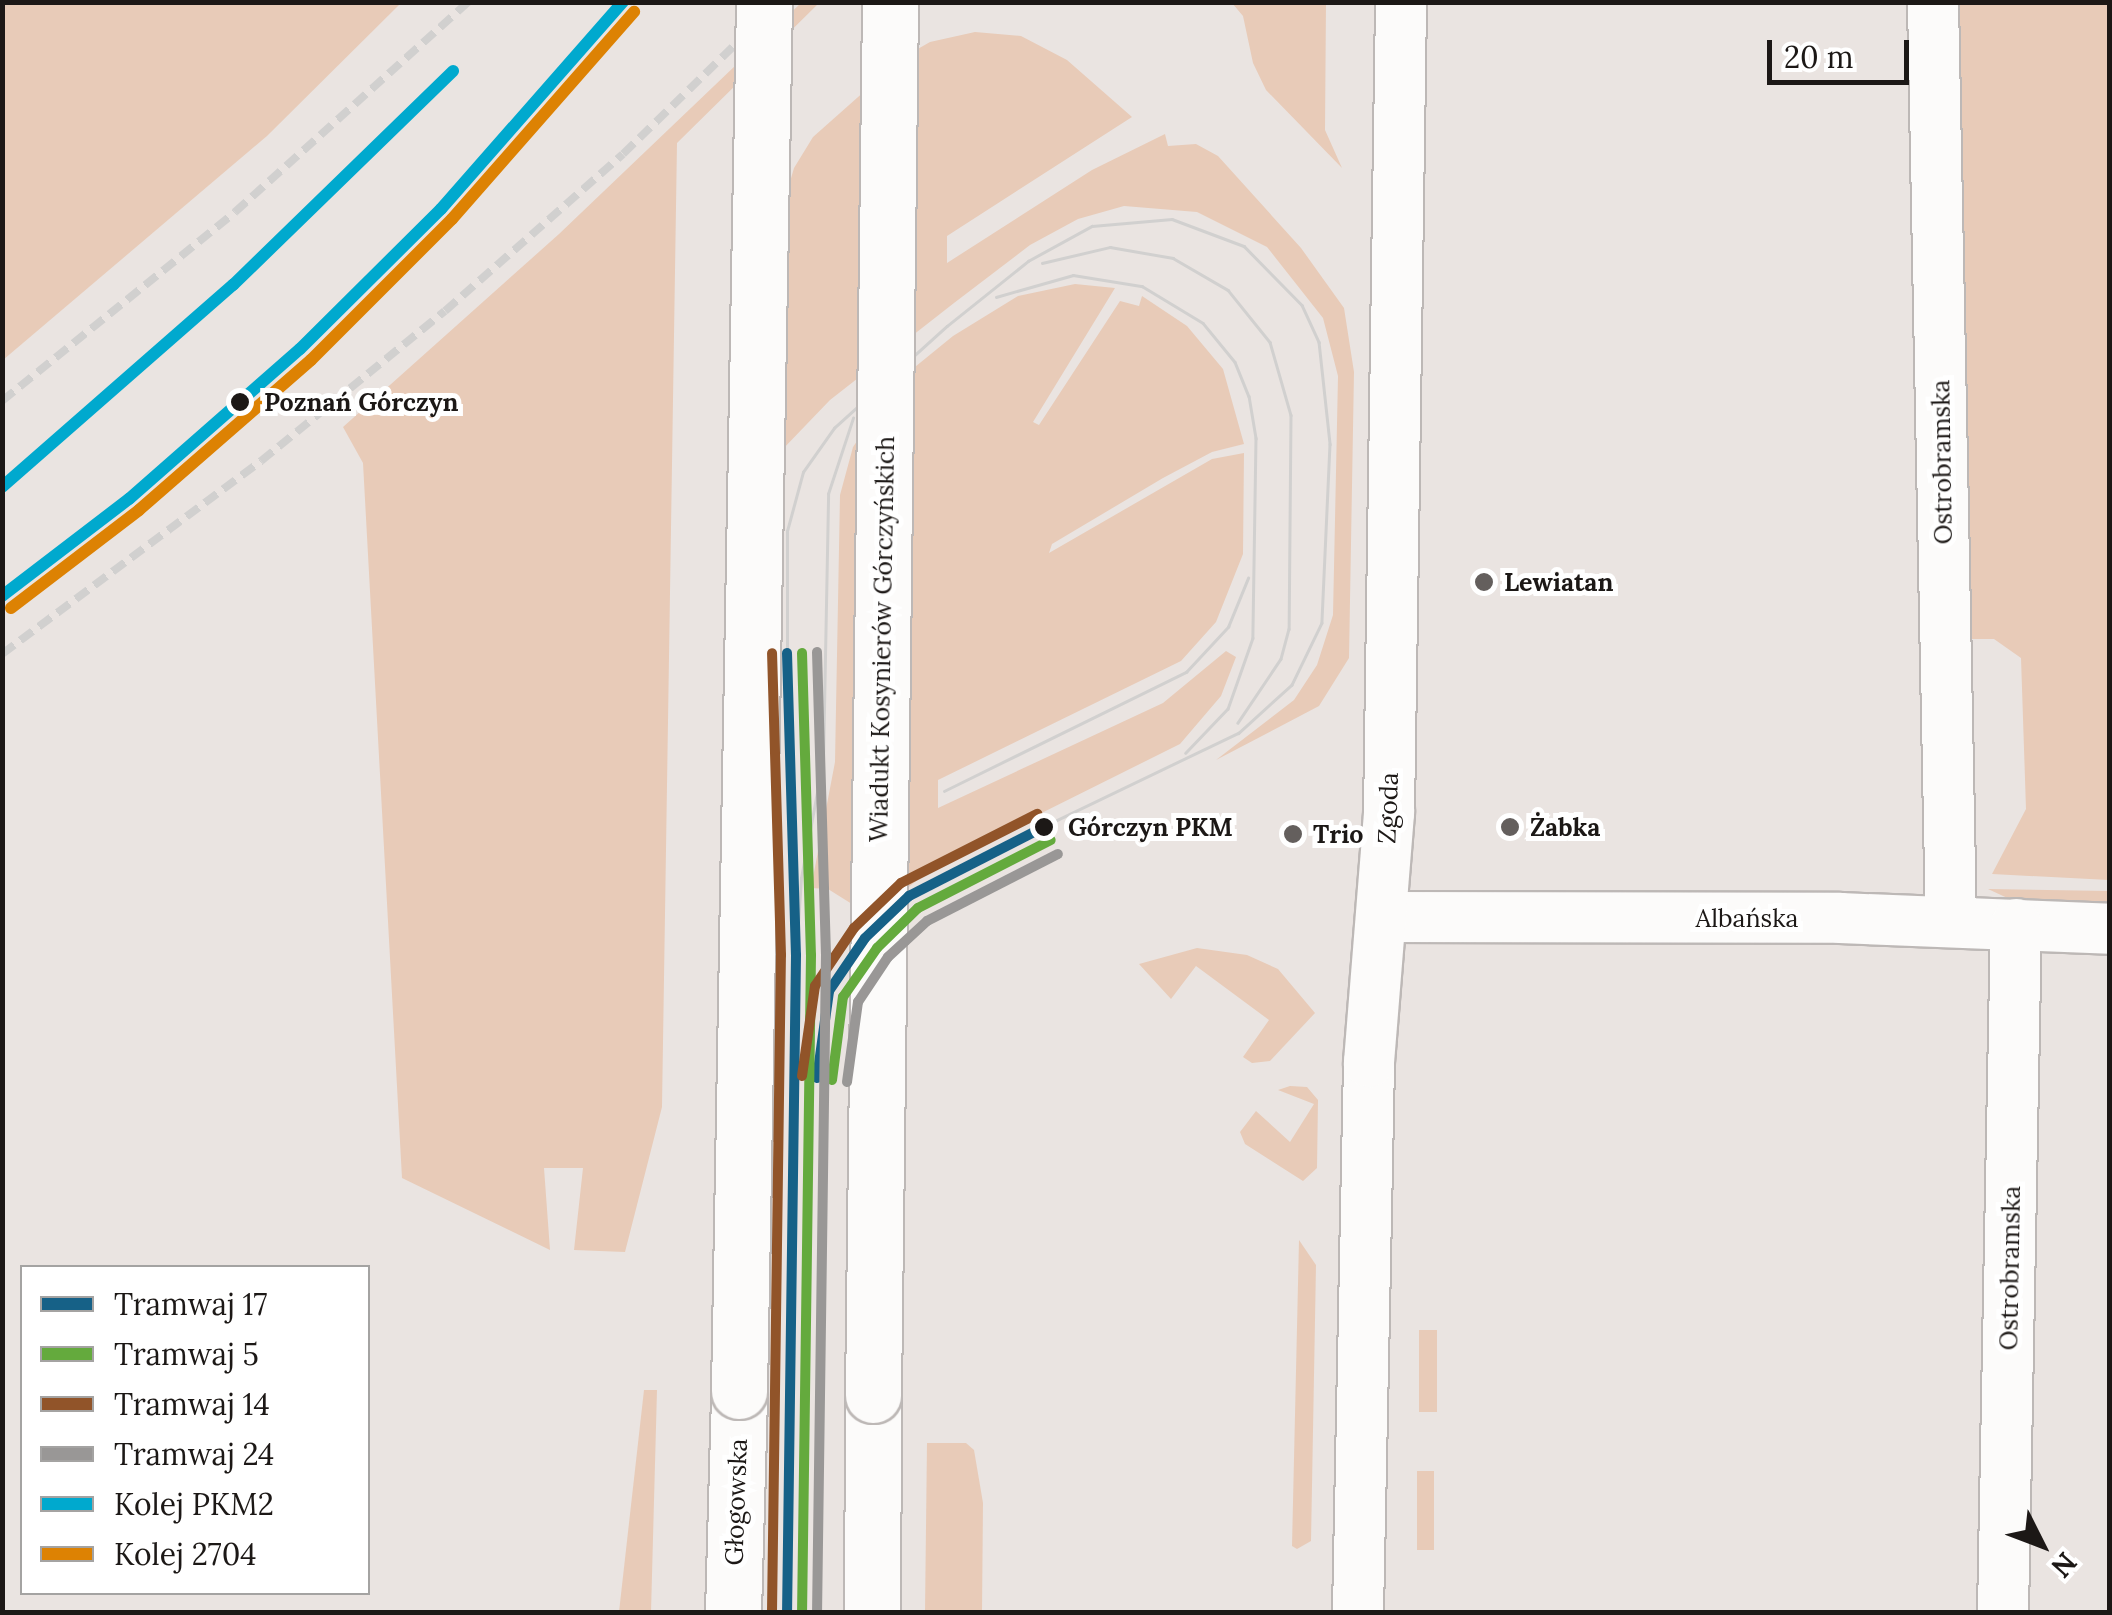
<!DOCTYPE html>
<meta charset="utf-8">
<style>
body{margin:0}
#map{position:relative;width:2112px;height:1615px;overflow:hidden;background:#eae4e1;font-family:Lora,serif}
div>[style]{position:absolute}
.green>*{inset:0;background:#e8cbb8;transform-origin:0 0}
.roads{filter:drop-shadow(2px 0 #bdb8b6) drop-shadow(-2px 0 #bdb8b6) drop-shadow(0 2px #bdb8b6) drop-shadow(0 -2px #bdb8b6)}
.minor>*{height:50px;margin:-25px;padding:0 25px;transform-origin:25px;border-radius:25px;background:#fcfbfa}
.major>*{height:55px;margin:-27.5px;padding:0 27.5px;transform-origin:27.5px;border-radius:27.5px;background:#fcfbfa}
.tram>*{height:2.5px;margin:-1.25px;padding:0 1.25px;transform-origin:1.25px;border-radius:1.25px;background:#d1d0cf}
.rail>*{height:8px;margin-top:-4px;transform-origin:0;background:repeating-linear-gradient(90deg,#d1d0cf 0 15px,transparent 0 23px)}
.bridges{filter:drop-shadow(2px 0 #bdb8b6) drop-shadow(-2px 0 #bdb8b6) drop-shadow(0 2px #bdb8b6) drop-shadow(0 -2px #bdb8b6)}
.major-bridge>*{height:55px;margin:-27.5px;padding:0 27.5px;transform-origin:27.5px;border-radius:27.5px;background:#fcfbfa}
.rail-1>*{height:12px;margin:-6px;padding:0 6px;transform-origin:6px;border-radius:6px;background:#00a9ce}
.rail-2>*{height:12px;margin:-6px;padding:0 6px;transform-origin:6px;border-radius:6px;background:#dd8203}
.tram-1>*{height:10px;margin:-5px;padding:0 5px;transform-origin:5px;border-radius:5px;background:#166187}
.tram-2>*{height:10px;margin:-5px;padding:0 5px;transform-origin:5px;border-radius:5px;background:#64aa3d}
.tram-3>*{height:10px;margin:-5px;padding:0 5px;transform-origin:5px;border-radius:5px;background:#915429}
.tram-4>*{height:10px;margin:-5px;padding:0 5px;transform-origin:5px;border-radius:5px;background:#999796}
.dots>*{width:28px;height:28px;translate:-50% -50%;box-sizing:border-box;border:5px solid #fff;border-radius:50%}
span{translate:-50% -50%;white-space:nowrap;text-align:center;line-height:1.15;-webkit-text-stroke:10px #fff;paint-order:stroke}
.stop-label{font-size:25px;color:#1c1816;font-weight:700}
.left{translate:0 -50%;text-align:left}
.street-label{font-size:25px;color:#1c1816}
.poi-label{font-size:25px;color:#1c1816;font-weight:700}
.frame{position:absolute;inset:0;border:5px solid #1c1816;pointer-events:none}
.legend{position:absolute;left:20px;top:1265px;width:350px;height:330px;box-sizing:border-box;background:#fff;border:2px solid #a4a3a2;margin:0;padding:12px 18px;list-style:none;font-size:30px;color:#1c1816}
.legend li{display:flex;align-items:center;gap:20px;height:50px}
.legend b{width:50px;border:2px solid #a4a3a2}
.north{position:absolute;left:1992px;top:1495px;width:100px;height:100px;-webkit-text-stroke:8px #fff;paint-order:stroke;rotate:132deg;font-size:28px;font-weight:700;line-height:40px;text-align:center;color:#1c1816}
.north::after{content:'';display:block;margin:auto;width:35px;height:45px;background:#1c1816;clip-path:polygon(50% 0,100% 100%,50% 72%,0 100%)}
.scale{position:absolute;left:1767px;top:40px;width:142px;height:45px;box-sizing:border-box;border:5px solid #1c1816;border-top:0;padding-left:12px;font-size:30px;line-height:35px;white-space:nowrap;color:#1c1816;-webkit-text-stroke:8px #fff;paint-order:stroke}
</style>
<div id="map">
<div class="green">
<i style="clip-path:polygon(3px 2px,401px 2px,401px 3px,267px 136px,3px 360px)"></i>
<i style="clip-path:polygon(801px 3px,819px 3px,677px 143px,662px 1107px,625px 1252px,574px 1250px,583px 1168px,544px 1168px,550px 1250px,402px 1178px,363px 463px,343px 427px,559px 234px)"></i>
<i style="clip-path:polygon(1232px 3px,1326px 3px,1325px 130px,1342px 168px,1266px 90px,1253px 63px,1243px 16px)"></i>
<i style="clip-path:polygon(1949px 3px,2109px 3px,2109px 880px,1992px 874px,2026px 809px,2021px 658px,1994px 639px,1966px 639px)"></i>
<i style="clip-path:polygon(975px 32px,1021px 36px,1067px 60px,1132px 117px,947px 236px,947px 263px,1092px 170px,1165px 134px,1168px 146px,1196px 144px,1218px 156px,1301px 248px,1344px 308px,1354px 372px,1349px 658px,1319px 706px,1216px 760px,1294px 700px,1317px 665px,1333px 615px,1338px 376px,1323px 318px,1267px 247px,1197px 212px,1124px 206px,1078px 219px,1030px 245px,954px 303px,830px 400px,781px 451px,785px 199px,794px 168px,813px 137px,902px 58px,930px 42px)"></i>
<i style="clip-path:polygon(1075px 284px,1115px 288px,1033px 422px,1039px 425px,1120px 301px,1139px 306px,1142px 296px,1187px 326px,1223px 369px,1244px 444px,1212px 452px,1163px 478px,1052px 544px,1049px 553px,1212px 459px,1244px 453px,1243px 554px,1216px 622px,1181px 661px,938px 780px,938px 808px,1163px 703px,1226px 651px,1236px 657px,1221px 696px,1180px 744px,937px 865px,871px 916px,828px 889px,811px 888px,835px 762px,840px 495px,853px 447px,899px 380px,953px 336px,1018px 296px)"></i>
<i style="clip-path:polygon(1988px 889px,2109px 891px,2109px 906px,2016px 902px)"></i>
<i style="clip-path:polygon(1197px 948px,1247px 955px,1278px 969px,1315px 1013px,1270px 1061px,1252px 1063px,1243px 1057px,1269px 1020px,1196px 966px,1171px 999px,1139px 964px)"></i>
<i style="clip-path:polygon(1290px 1086px,1307px 1087px,1318px 1100px,1317px 1168px,1303px 1181px,1245px 1144px,1240px 1132px,1256px 1111px,1290px 1142px,1314px 1104px,1278px 1090px)"></i>
<i style="clip-path:polygon(1299px 1240px,1316px 1265px,1311px 1541px,1297px 1549px,1292px 1546px)"></i>
<i style="left:1419px;top:1330px;width:18px;height:82px"></i>
<i style="clip-path:polygon(644px 1390px,657px 1390px,651px 1612px,619px 1612px)"></i>
<i style="clip-path:polygon(927px 1443px,966px 1443px,974px 1450px,983px 1503px,982px 1612px,925px 1612px)"></i>
<i style="left:1417px;top:1471px;width:17px;height:79px"></i>
</div>
<div class="roads">
<div class="minor">
<i style="left:1933px;top:2px;width:920px;rotate:88.88deg"></i>
<i style="left:1384px;top:917px;width:456px;rotate:0.1deg"></i>
<i style="left:1840px;top:918px;width:270px;rotate:2.3deg"></i>
<i style="left:1358px;top:1612px;width:550px;rotate:-88.85deg"></i>
<i style="left:1369px;top:1062px;width:250px;rotate:-85.4deg"></i>
<i style="left:1389px;top:813px;width:811px;rotate:-89.15deg"></i>
<i style="left:2003px;top:1612px;width:688px;rotate:-88.92deg"></i>
</div>
<div class="major">
<i style="left:733px;top:1612px;width:221px;rotate:-88.4deg"></i>
<i style="left:872px;top:1612px;width:217px;rotate:-89.7deg"></i>
</div>
</div>
<div class="tram">
<i style="left:1042px;top:263px;width:70px;rotate:-13.2deg"></i>
<i style="left:1110px;top:247px;width:64px;rotate:9.9deg"></i>
<i style="left:1173px;top:258px;width:64px;rotate:30.2deg"></i>
<i style="left:1228px;top:290px;width:67px;rotate:51.1deg"></i>
<i style="left:1270px;top:342px;width:76px;rotate:74deg"></i>
<i style="left:1291px;top:415px;width:214px;rotate:90.5deg"></i>
<i style="left:1289px;top:629px;width:31px;rotate:105deg"></i>
<i style="left:1281px;top:659px;width:77px;rotate:123.9deg"></i>
<i style="left:996px;top:297px;width:80px;rotate:-15.9deg"></i>
<i style="left:1073px;top:275px;width:70px;rotate:9.1deg"></i>
<i style="left:1142px;top:286px;width:71px;rotate:31.2deg"></i>
<i style="left:1203px;top:323px;width:50px;rotate:50.6deg"></i>
<i style="left:1235px;top:362px;width:37px;rotate:68deg"></i>
<i style="left:1249px;top:396px;width:43px;rotate:80.5deg"></i>
<i style="left:1256px;top:438px;width:200px;rotate:90.9deg"></i>
<i style="left:1253px;top:638px;width:75px;rotate:109.4deg"></i>
<i style="left:1228px;top:709px;width:61px;rotate:133.7deg"></i>
<i style="left:787px;top:653px;width:122px;rotate:-90deg"></i>
<i style="left:787px;top:531px;width:61px;rotate:-74.8deg"></i>
<i style="left:803px;top:472px;width:54px;rotate:-54.8deg"></i>
<i style="left:834px;top:428px;width:152px;rotate:-42.1deg"></i>
<i style="left:947px;top:326px;width:104px;rotate:-38.7deg"></i>
<i style="left:1028px;top:261px;width:73px;rotate:-28.7deg"></i>
<i style="left:1092px;top:226px;width:80px;rotate:-5deg"></i>
<i style="left:1172px;top:219px;width:77px;rotate:20.6deg"></i>
<i style="left:1244px;top:246px;width:83px;rotate:45.5deg"></i>
<i style="left:1302px;top:305px;width:41px;rotate:65.3deg"></i>
<i style="left:1319px;top:342px;width:103px;rotate:83.8deg"></i>
<i style="left:1330px;top:444px;width:179px;rotate:92.6deg"></i>
<i style="left:1322px;top:623px;width:69px;rotate:115.8deg"></i>
<i style="left:1292px;top:685px;width:72px;rotate:137.8deg"></i>
<i style="left:1239px;top:733px;width:216px;rotate:154.3deg"></i>
<i style="left:944px;top:791px;width:270px;rotate:-26.2deg"></i>
<i style="left:1186px;top:672px;width:62px;rotate:-47deg"></i>
<i style="left:1228px;top:627px;width:53px;rotate:-67.8deg"></i>
<i style="left:796px;top:955px;width:77px;rotate:-86.3deg"></i>
<i style="left:801px;top:878px;width:119px;rotate:-79.4deg"></i>
<i style="left:823px;top:761px;width:267px;rotate:-88.9deg"></i>
<i style="left:828px;top:494px;width:80px;rotate:-71.8deg"></i>
</div>
<div class="rail">
<i style="left:2px;top:401px;width:300px;rotate:-39deg"></i>
<i style="left:235px;top:212px;width:314px;rotate:-42deg"></i>
<i style="left:2px;top:654px;width:323px;rotate:-36.7deg"></i>
<i style="left:261px;top:461px;width:237px;rotate:-39.2deg"></i>
<i style="left:445px;top:311px;width:237px;rotate:-41.4deg"></i>
<i style="left:623px;top:154px;width:218px;rotate:-44.3deg"></i>
</div>
<div class="bridges">
<div class="major-bridge">
<i style="left:739px;top:1391px;width:1389px;rotate:-88.97deg"></i>
<i style="left:873px;top:1395px;width:1393px;rotate:-89.3deg"></i>
</div>
</div>
<div class="rail-1">
<i style="left:2px;top:487px;width:307px;rotate:-41.2deg"></i>
<i style="left:233px;top:285px;width:307px;rotate:-44.2deg"></i>
<i style="left:2px;top:596px;width:160px;rotate:-37.4deg"></i>
<i style="left:129px;top:499px;width:227px;rotate:-41.3deg"></i>
<i style="left:300px;top:349px;width:199px;rotate:-44.8deg"></i>
<i style="left:441px;top:209px;width:276px;rotate:-48.7deg"></i>
</div>
<div class="rail-2">
<i style="left:11px;top:608px;width:161px;rotate:-37.4deg"></i>
<i style="left:139px;top:510px;width:228px;rotate:-41.1deg"></i>
<i style="left:311px;top:360px;width:199px;rotate:-45deg"></i>
<i style="left:452px;top:219px;width:276px;rotate:-48.7deg"></i>
</div>
<div class="tram-1">
<i style="left:787px;top:653px;width:302px;rotate:88.3deg"></i>
<i style="left:796px;top:955px;width:657px;rotate:90.78deg"></i>
<i style="left:817px;top:1078px;width:88px;rotate:-82.1deg"></i>
<i style="left:829px;top:991px;width:64px;rotate:-55.8deg"></i>
<i style="left:865px;top:938px;width:61px;rotate:-43.7deg"></i>
<i style="left:909px;top:896px;width:152px;rotate:-27.1deg"></i>
</div>
<div class="tram-2">
<i style="left:802px;top:653px;width:302px;rotate:88.3deg"></i>
<i style="left:811px;top:955px;width:657px;rotate:90.78deg"></i>
<i style="left:832px;top:1080px;width:84px;rotate:-82.5deg"></i>
<i style="left:843px;top:997px;width:60px;rotate:-55.2deg"></i>
<i style="left:877px;top:948px;width:57px;rotate:-44.3deg"></i>
<i style="left:918px;top:908px;width:149px;rotate:-27.1deg"></i>
</div>
<div class="tram-3">
<i style="left:802px;top:1076px;width:91px;rotate:-81.8deg"></i>
<i style="left:815px;top:986px;width:70px;rotate:-56.1deg"></i>
<i style="left:854px;top:928px;width:65px;rotate:-43.8deg"></i>
<i style="left:901px;top:883px;width:153px;rotate:-26.9deg"></i>
<i style="left:772px;top:1612px;width:657px;rotate:-89.22deg"></i>
<i style="left:781px;top:955px;width:302px;rotate:-91.7deg"></i>
</div>
<div class="tram-4">
<i style="left:817px;top:652px;width:303px;rotate:88.3deg"></i>
<i style="left:826px;top:955px;width:657px;rotate:90.78deg"></i>
<i style="left:847px;top:1082px;width:81px;rotate:-82.2deg"></i>
<i style="left:858px;top:1002px;width:54px;rotate:-56.3deg"></i>
<i style="left:888px;top:957px;width:53px;rotate:-42.7deg"></i>
<i style="left:927px;top:921px;width:147px;rotate:-27.1deg"></i>
</div>
<div class="dots">
<i style="left:240px;top:402px;background:#1c1816"></i>
<i style="left:1484px;top:582px;background:#645f5d"></i>
<i style="left:1044px;top:827px;background:#1c1816"></i>
<i style="left:1510px;top:827px;background:#645f5d"></i>
<i style="left:1293px;top:834px;background:#645f5d"></i>
</div>
<div class="stop-label">
<span class="left" style="left:264px;top:402px">Poznań Górczyn</span>
<span class="left" style="left:1068px;top:827px">Górczyn PKM</span>
</div>
<div class="street-label">
<span style="left:1942px;top:462px;rotate:-91deg">Ostrobramska</span>
<span style="left:882px;top:639px;rotate:-89deg">Wiadukt Kosynierów Górczyńskich</span>
<span style="left:1388px;top:808px;rotate:-88deg">Zgoda</span>
<span style="left:1747px;top:918px">Albańska</span>
<span style="left:2010px;top:1268px;rotate:-89deg">Ostrobramska</span>
<span style="left:736px;top:1502px;rotate:-88deg">Głogowska</span>
</div>
<div class="poi-label">
<span class="left" style="left:1504px;top:582px">Lewiatan</span>
<span class="left" style="left:1530px;top:827px">Żabka</span>
<span class="left" style="left:1313px;top:834px">Trio</span>
</div>
<div class="frame"></div>
<ul class="legend">
<li><b style="height:12px;background:#166187"></b>Tramwaj 17</li>
<li><b style="height:12px;background:#64aa3d"></b>Tramwaj 5</li>
<li><b style="height:12px;background:#915429"></b>Tramwaj 14</li>
<li><b style="height:12px;background:#999796"></b>Tramwaj 24</li>
<li><b style="height:12px;background:#00a9ce"></b>Kolej PKM2</li>
<li><b style="height:12px;background:#dd8203"></b>Kolej 2704</li>
</ul>
<div class="north">N</div>
<div class="scale">20 m</div>
</div>
